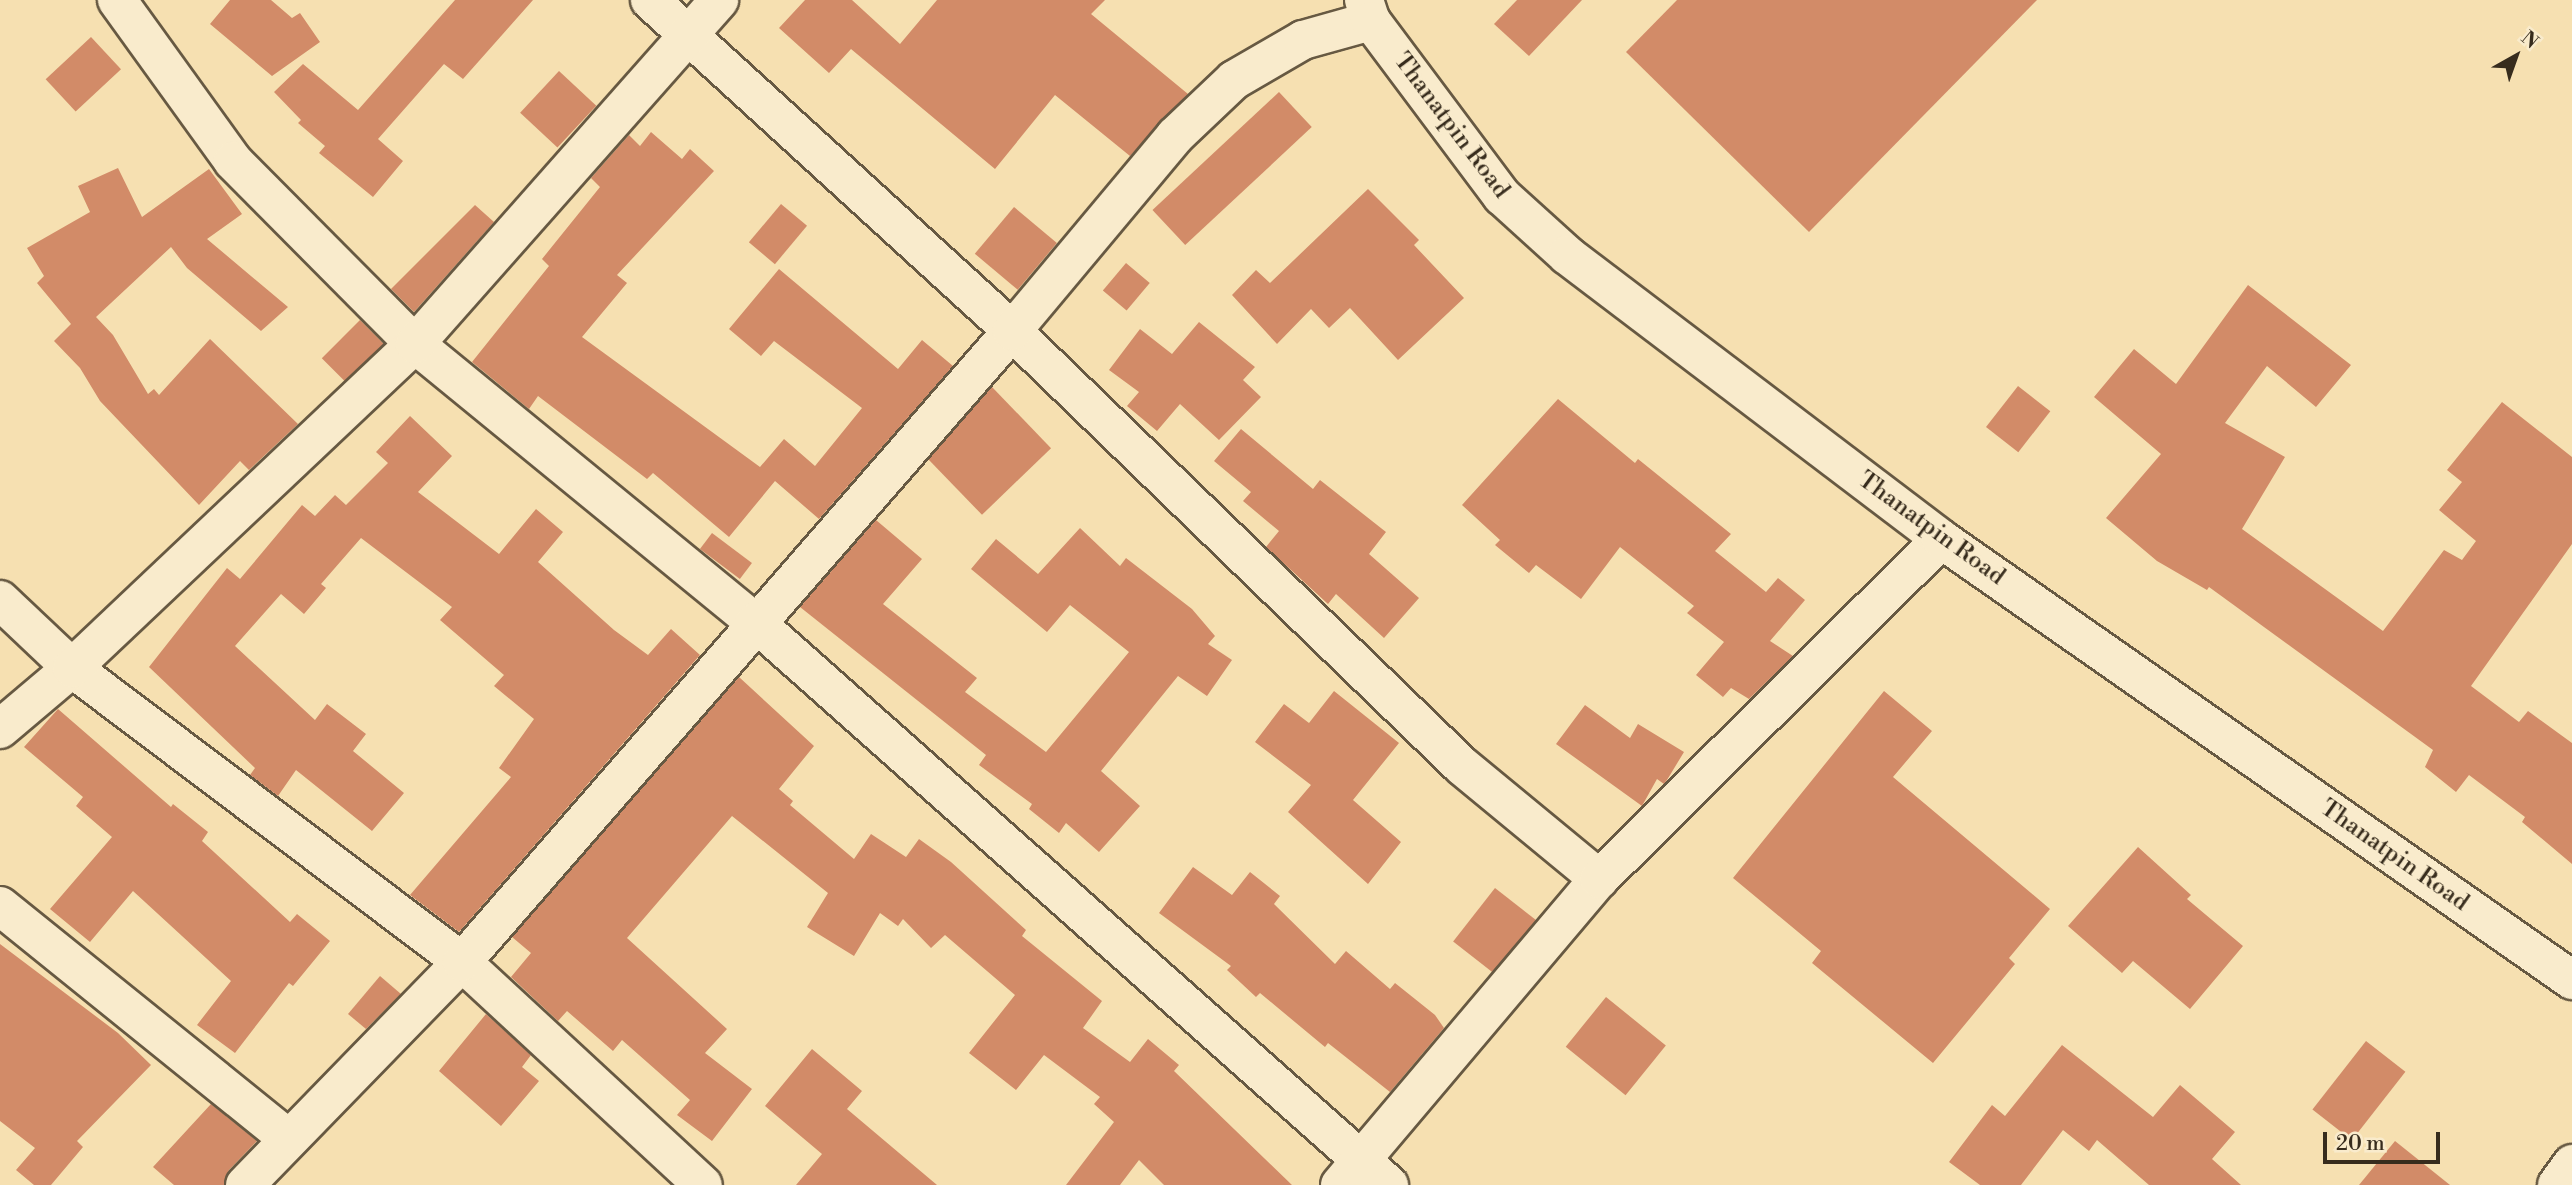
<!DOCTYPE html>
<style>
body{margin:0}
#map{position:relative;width:2572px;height:1185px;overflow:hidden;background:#f6e0b1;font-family:"Libre Bodoni",serif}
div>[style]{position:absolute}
.building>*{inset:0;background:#d28b68;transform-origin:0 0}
.roads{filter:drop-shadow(2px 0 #675942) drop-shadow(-2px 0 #675942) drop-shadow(0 2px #675942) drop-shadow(0 -2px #675942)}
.street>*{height:38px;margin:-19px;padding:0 19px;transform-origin:19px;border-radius:19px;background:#f9ebcc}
.secondary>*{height:38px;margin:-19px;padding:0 19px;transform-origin:19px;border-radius:19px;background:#f9ebcc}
span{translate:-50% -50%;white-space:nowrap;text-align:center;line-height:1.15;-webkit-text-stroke:5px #f9ebcc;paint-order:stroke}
.street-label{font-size:24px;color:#372c1d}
.north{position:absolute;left:2481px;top:21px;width:70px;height:70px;-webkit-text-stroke:5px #f9ebcc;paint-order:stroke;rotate:40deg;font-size:19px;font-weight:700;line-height:28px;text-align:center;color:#372c1d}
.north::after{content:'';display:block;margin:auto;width:24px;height:32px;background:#372c1d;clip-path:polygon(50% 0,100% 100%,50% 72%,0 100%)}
.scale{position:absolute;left:2323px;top:1132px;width:117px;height:32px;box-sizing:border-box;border:4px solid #372c1d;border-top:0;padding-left:9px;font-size:21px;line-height:24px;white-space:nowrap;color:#372c1d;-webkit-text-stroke:5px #f9ebcc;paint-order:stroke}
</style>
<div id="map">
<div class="building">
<i style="clip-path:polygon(230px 0,271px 0,292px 18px,300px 13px,320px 42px,272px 76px,210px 24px)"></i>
<i style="clip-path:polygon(455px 0,533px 0,463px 79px,444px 64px,378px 139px,403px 161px,373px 197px,319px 153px,325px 146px,298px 123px,301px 120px,274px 92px,303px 64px,358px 110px)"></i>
<i style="clip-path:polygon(805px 0,852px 0,900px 44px,937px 0,1105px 0,1091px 14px,1188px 94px,1130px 156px,1055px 95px,995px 169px,851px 49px,829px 73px,779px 28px)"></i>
<i style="clip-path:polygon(1517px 0,1582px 0,1529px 56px,1494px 24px)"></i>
<i style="clip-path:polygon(1677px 0,2037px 0,1809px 232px,1626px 52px)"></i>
<i style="left:91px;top:37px;width:44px;height:62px;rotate:47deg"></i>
<i style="left:559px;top:71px;width:51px;height:57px;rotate:43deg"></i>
<i style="left:1279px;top:92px;width:48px;height:173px;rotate:47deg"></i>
<i style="clip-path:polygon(651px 132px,682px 159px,690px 149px,714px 171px,617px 275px,627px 283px,582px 337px,760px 467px,784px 439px,815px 466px,862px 408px,774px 341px,761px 356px,729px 329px,779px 269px,898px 369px,922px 340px,953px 366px,819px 519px,775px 481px,729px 537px,653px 473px,647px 479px,538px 396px,529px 409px,472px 362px,549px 266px,542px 259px,600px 187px,591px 178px,629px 135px,640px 146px)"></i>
<i style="clip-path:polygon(118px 168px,142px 217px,209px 169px,242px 214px,207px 239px,288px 307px,261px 331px,187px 268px,171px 247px,96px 317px,113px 335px,148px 394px,154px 389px,159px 395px,210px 339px,298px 424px,249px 470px,240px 461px,199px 505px,100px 401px,80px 368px,54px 341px,71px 324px,37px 283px,44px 276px,27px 248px,90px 212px,78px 186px)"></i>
<i style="clip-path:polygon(1368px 189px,1419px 240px,1414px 245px,1464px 298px,1398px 360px,1350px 308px,1329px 328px,1311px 309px,1277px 344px,1232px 295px,1256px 270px,1270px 283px)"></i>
<i style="left:781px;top:204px;width:34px;height:50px;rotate:40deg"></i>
<i style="clip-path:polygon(475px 205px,494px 222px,414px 312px,391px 289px)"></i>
<i style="left:1014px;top:207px;width:56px;height:61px;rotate:40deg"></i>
<i style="left:1126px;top:263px;width:31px;height:36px;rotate:40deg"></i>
<i style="clip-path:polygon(2248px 285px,2351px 365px,2316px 407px,2267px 366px,2225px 423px,2285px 457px,2242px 529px,2383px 631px,2444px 550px,2462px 560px,2476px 541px,2439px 510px,2462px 482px,2447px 470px,2502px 402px,2572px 457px,2572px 544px,2471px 686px,2519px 722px,2528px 711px,2572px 743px,2572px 864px,2522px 822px,2525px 817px,2469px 775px,2456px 792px,2425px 767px,2433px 750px,2209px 587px,2207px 590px,2157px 561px,2106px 518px,2161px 454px,2094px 397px,2134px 349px,2176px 384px)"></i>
<i style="left:360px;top:320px;width:34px;height:54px;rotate:45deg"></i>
<i style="clip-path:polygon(1199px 322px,1255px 367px,1243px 380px,1261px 397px,1219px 440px,1180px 404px,1157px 431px,1127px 406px,1139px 392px,1109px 370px,1140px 329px,1172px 354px)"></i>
<i style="left:2018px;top:386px;width:41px;height:52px;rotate:38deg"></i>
<i style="left:992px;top:387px;width:85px;height:96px;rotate:46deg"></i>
<i style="clip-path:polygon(1558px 399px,1635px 463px,1638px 459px,1731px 534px,1715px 551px,1766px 592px,1778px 578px,1805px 600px,1770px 641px,1793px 656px,1749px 699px,1731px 688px,1723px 697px,1696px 675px,1724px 642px,1687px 613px,1694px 606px,1620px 547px,1581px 599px,1536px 565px,1529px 573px,1495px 545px,1500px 540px,1462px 505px)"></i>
<i style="clip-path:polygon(410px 416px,452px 456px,418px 492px,499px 554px,536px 509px,563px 532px,538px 562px,614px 630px,648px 655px,671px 629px,700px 655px,459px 932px,410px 895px,511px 777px,499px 768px,534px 719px,494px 686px,504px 675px,440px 620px,452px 607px,361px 538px,321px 584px,326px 588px,304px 614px,281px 594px,235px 646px,315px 720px,327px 704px,366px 734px,353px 751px,404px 793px,372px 831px,296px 770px,278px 796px,250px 775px,255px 768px,149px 667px,227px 568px,240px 579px,302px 505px,315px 516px,335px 495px,346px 505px,388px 463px,376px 452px)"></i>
<i style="clip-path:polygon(1241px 429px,1313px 489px,1320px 480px,1386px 532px,1369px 554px,1419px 598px,1384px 638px,1336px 594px,1328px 604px,1266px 547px,1279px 531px,1243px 501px,1251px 492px,1214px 461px)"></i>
<i style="clip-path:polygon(876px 520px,922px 559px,883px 604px,977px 678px,965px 692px,1046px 752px,1129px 652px,1070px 605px,1047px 632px,971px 569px,996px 539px,1038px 574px,1080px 528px,1120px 566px,1126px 558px,1192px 609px,1215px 636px,1208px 644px,1232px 660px,1207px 696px,1178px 676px,1101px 771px,1140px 806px,1099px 852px,1066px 823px,1059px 833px,1029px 809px,1032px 804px,979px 765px,986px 755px,800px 607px)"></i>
<i style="left:712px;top:533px;width:50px;height:20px;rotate:37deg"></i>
<i style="clip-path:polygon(739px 677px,814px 746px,779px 789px,793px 801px,790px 805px,854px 859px,871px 834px,906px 857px,919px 839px,951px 862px,1026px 930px,1022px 936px,1102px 1001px,1083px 1028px,1130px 1062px,1148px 1039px,1179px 1065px,1174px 1071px,1292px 1185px,1164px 1185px,1139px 1160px,1120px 1185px,1066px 1185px,1114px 1122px,1094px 1104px,1100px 1097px,1044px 1055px,1016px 1090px,969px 1053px,1015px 995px,945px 935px,931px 948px,903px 919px,898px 926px,880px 913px,854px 956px,807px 927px,828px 893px,732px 816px,627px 938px,727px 1029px,705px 1053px,752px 1089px,712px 1141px,677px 1115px,690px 1100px,622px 1040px,613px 1051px,567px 1011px,558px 1021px,511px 977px,531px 953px,512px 937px)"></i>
<i style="clip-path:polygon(1334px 691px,1399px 743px,1353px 800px,1401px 842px,1368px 884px,1288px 812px,1311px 785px,1255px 742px,1284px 704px,1309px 723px)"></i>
<i style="clip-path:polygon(1884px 691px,1932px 731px,1893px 777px,2050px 909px,2009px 958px,2015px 964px,1933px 1063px,1812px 963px,1821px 951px,1733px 878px)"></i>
<i style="clip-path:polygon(1585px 705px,1630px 738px,1638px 724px,1684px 752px,1667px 780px,1664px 784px,1657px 779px,1642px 806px,1556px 744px)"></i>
<i style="clip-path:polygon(58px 709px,171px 807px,173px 804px,208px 832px,202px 841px,290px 922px,297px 914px,330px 941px,293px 986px,289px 983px,235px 1053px,197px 1025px,231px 981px,133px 891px,90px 942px,50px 909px,112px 837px,76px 806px,83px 797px,24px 747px)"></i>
<i style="clip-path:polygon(2138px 847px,2191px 895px,2187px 899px,2243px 946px,2190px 1009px,2133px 961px,2122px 973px,2068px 926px)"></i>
<i style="clip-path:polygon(1193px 867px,1232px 895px,1250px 872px,1280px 896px,1274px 904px,1335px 964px,1346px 951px,1390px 989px,1395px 983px,1435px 1015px,1444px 1028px,1390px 1092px,1328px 1043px,1325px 1047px,1260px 993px,1256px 997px,1227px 970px,1231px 966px,1159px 913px)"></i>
<i style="left:1495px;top:888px;width:52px;height:68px;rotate:38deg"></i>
<i style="clip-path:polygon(0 944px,118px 1033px,151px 1065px,77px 1141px,83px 1147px,51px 1185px,34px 1185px,16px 1170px,35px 1148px,0 1121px)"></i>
<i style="clip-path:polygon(380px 976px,401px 994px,366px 1029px,348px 1014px)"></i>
<i style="left:1606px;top:997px;width:77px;height:64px;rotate:39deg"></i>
<i style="clip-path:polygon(486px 1014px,531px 1055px,522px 1067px,539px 1081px,501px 1126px,439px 1071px)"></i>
<i style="left:2366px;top:1041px;width:50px;height:87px;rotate:38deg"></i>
<i style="clip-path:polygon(2062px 1045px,2153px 1117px,2180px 1085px,2235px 1132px,2212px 1159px,2241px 1185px,2149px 1185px,2097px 1140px,2089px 1151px,2063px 1130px,2021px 1185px,1980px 1185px,1949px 1162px,1992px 1105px,2005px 1116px)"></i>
<i style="clip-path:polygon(812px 1049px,862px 1091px,847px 1109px,937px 1185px,796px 1185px,822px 1154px,765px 1106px)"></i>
<i style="clip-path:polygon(211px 1104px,257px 1141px,229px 1170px,224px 1185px,174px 1185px,153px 1167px)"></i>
<i style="clip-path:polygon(2395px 1141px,2450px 1185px,2359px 1185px)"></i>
</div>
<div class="roads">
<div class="street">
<i style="left:117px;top:0;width:198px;rotate:54.2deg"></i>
<i style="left:233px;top:161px;width:258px;rotate:45.2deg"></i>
<i style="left:415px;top:344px;width:439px;rotate:39.3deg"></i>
<i style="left:755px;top:622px;width:848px;rotate:41.61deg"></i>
<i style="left:650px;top:0;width:491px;rotate:42.4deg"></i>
<i style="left:1012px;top:331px;width:626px;rotate:44.03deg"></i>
<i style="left:1462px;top:766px;width:178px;rotate:39.5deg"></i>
<i style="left:0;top:600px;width:99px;rotate:43.4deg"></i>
<i style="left:72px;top:668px;width:488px;rotate:37deg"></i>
<i style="left:462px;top:962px;width:328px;rotate:42.8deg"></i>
<i style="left:0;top:729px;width:94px;rotate:-40.3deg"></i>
<i style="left:72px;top:668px;width:472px;rotate:-43.4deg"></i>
<i style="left:415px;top:344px;width:459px;rotate:-48.5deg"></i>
<i style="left:0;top:906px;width:371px;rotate:38.9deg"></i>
<i style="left:245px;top:1185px;width:311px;rotate:-45.8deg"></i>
<i style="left:462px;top:962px;width:837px;rotate:-48.92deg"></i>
<i style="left:1012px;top:331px;width:254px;rotate:-50.1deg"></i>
<i style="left:1175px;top:136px;width:81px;rotate:-43.5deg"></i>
<i style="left:1234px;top:80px;width:80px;rotate:-30.1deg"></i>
<i style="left:1303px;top:40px;width:71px;rotate:-15.6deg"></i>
<i style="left:1340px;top:1185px;width:401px;rotate:-49.8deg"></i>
<i style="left:1599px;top:879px;width:482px;rotate:-44.8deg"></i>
<i style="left:2557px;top:1185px;width:26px;rotate:-54deg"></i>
</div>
<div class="secondary">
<i style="left:1364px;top:0;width:22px;rotate:72deg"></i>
<i style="left:1371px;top:21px;width:219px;rotate:53.2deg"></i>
<i style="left:1502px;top:196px;width:88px;rotate:42.2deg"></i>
<i style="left:1567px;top:255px;width:470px;rotate:37.2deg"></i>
<i style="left:1941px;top:539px;width:770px;rotate:34.95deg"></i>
</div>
</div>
<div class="street-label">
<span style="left:1451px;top:126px;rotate:53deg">Thanatpin Road</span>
<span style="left:1931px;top:529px;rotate:36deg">Thanatpin Road</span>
<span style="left:2394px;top:856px;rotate:35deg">Thanatpin Road</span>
</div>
<div class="north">N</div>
<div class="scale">20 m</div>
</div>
